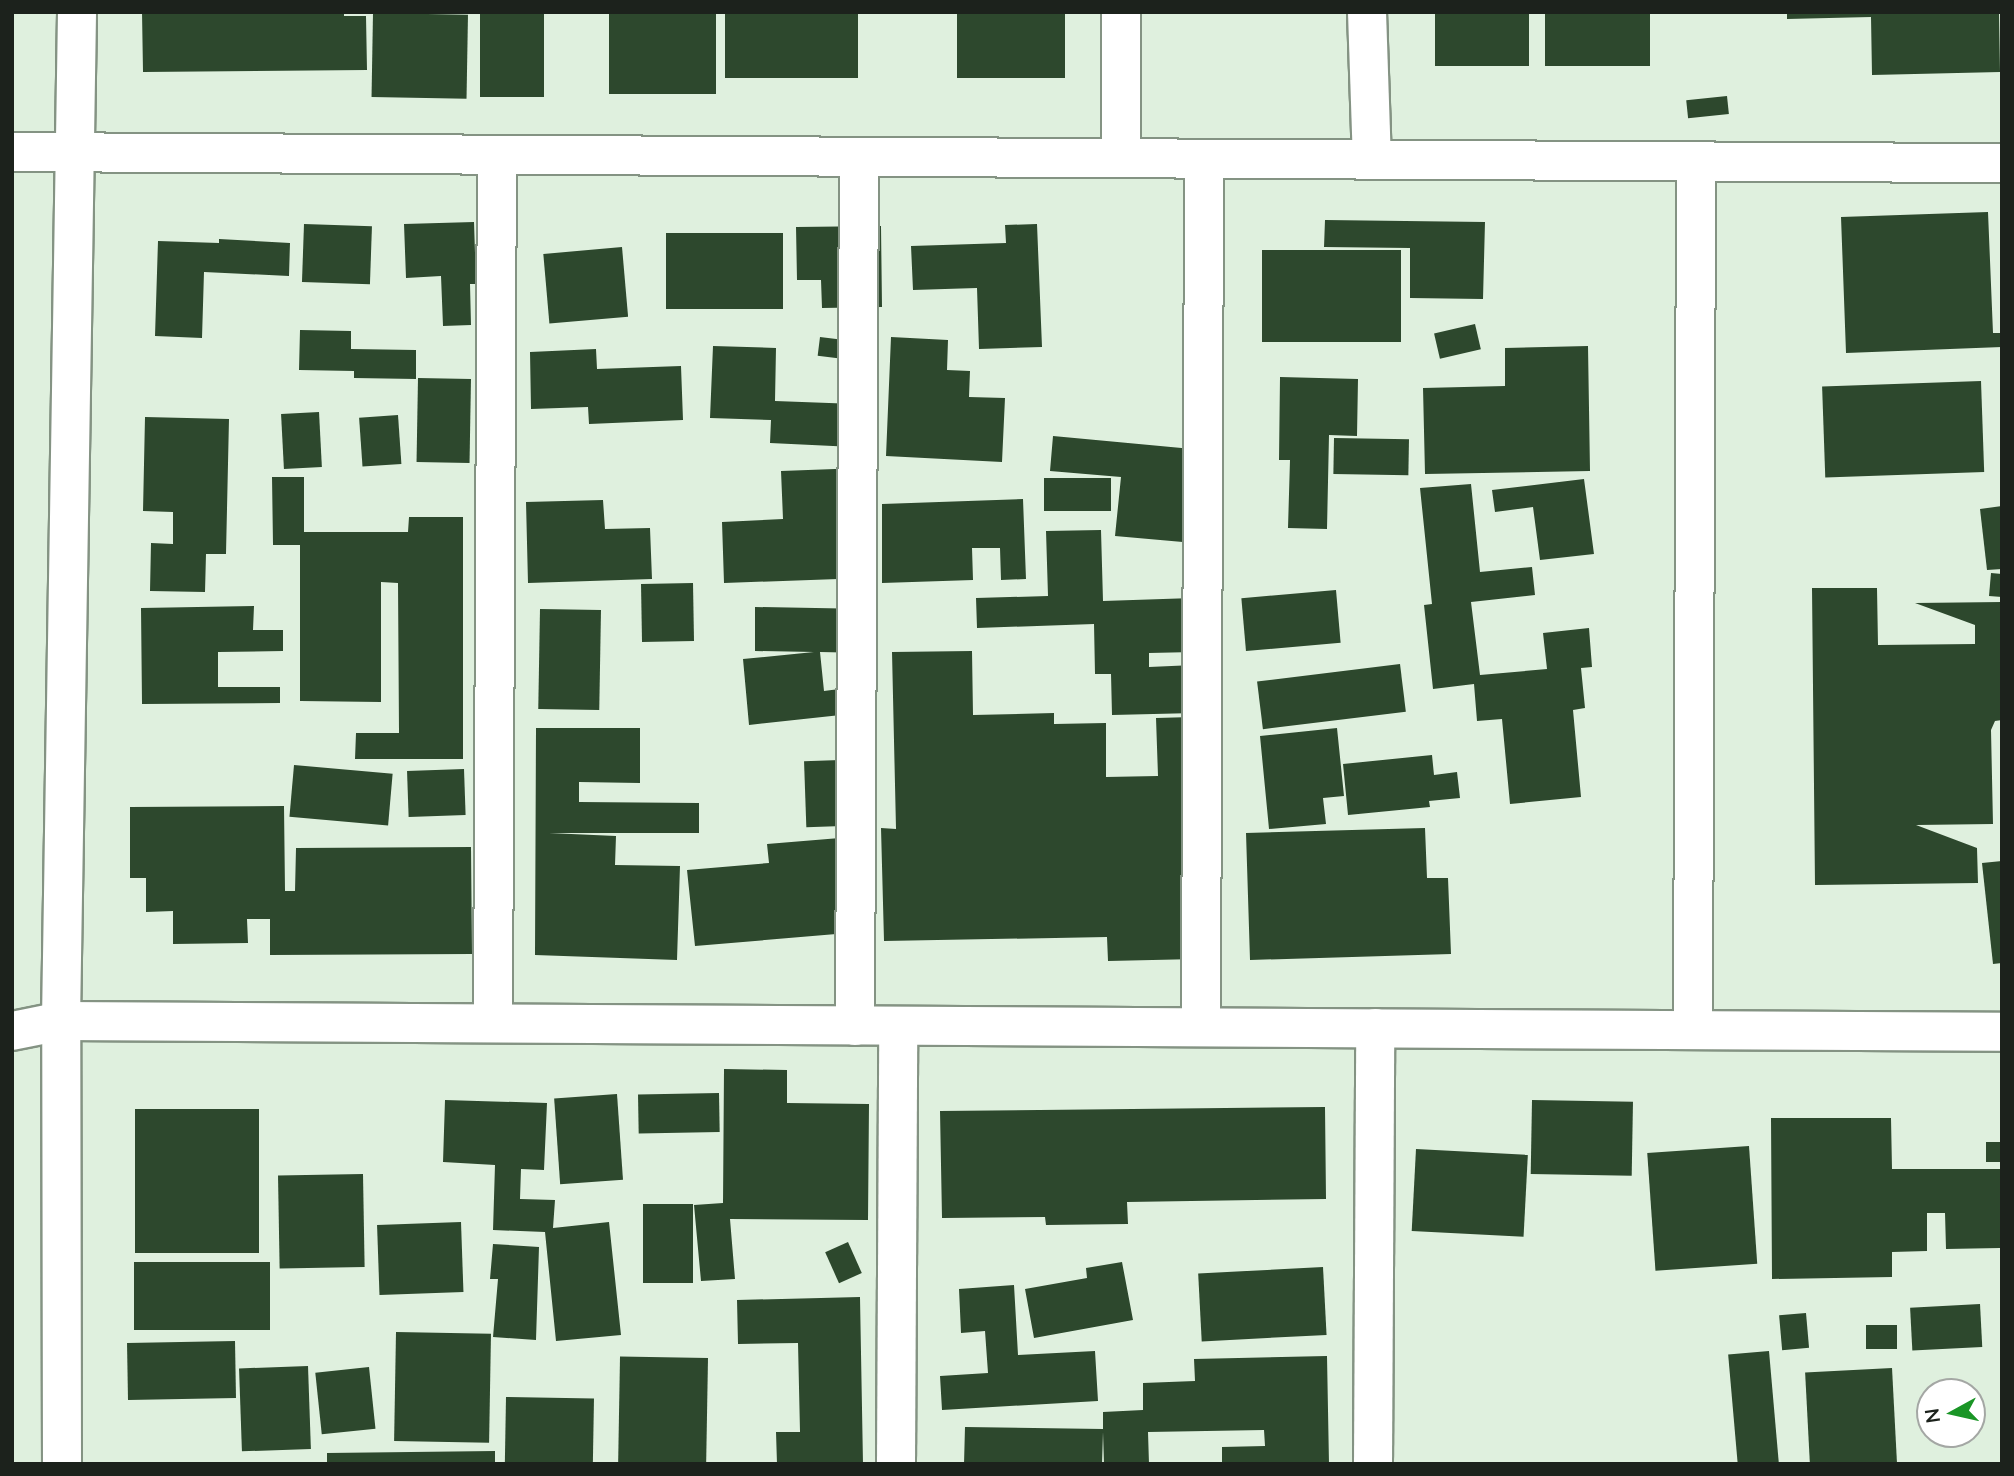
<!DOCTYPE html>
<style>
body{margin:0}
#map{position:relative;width:2014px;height:1476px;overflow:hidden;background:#dff0de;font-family:Lato,sans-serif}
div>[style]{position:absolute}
.building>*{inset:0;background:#2d482d;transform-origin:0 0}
.roads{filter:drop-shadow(2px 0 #849383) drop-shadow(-2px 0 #849383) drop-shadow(0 2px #849383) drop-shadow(0 -2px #849383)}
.minor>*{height:38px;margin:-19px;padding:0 19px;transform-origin:19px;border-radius:19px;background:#fff}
.major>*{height:38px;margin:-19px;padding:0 19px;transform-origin:19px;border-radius:19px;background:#fff}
span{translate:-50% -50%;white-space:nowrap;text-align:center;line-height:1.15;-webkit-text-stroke:7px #fff;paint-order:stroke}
.frame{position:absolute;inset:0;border:14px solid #1c221c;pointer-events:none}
.north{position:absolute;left:1916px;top:1378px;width:70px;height:70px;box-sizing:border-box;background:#fff;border:2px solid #a4a7a4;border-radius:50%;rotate:262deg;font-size:19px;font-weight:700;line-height:28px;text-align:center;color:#1c221c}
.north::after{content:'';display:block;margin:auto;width:24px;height:32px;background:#1a9526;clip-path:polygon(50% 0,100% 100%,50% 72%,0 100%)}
</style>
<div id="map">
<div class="building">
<i style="clip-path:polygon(142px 12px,344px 12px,344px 16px,366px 16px,367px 70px,143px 72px)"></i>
<i style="left:480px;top:12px;width:64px;height:85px"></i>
<i style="left:609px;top:12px;width:107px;height:82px"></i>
<i style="left:725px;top:12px;width:133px;height:66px"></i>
<i style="left:957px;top:12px;width:108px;height:66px"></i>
<i style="left:1435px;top:12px;width:94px;height:54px"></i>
<i style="left:1545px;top:12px;width:105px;height:54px"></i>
<i style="clip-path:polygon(1787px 12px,1999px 12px,2000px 72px,1872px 75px,1871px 17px,1787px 19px)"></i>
<i style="left:373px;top:13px;width:95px;height:84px;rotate:1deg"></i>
<i style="left:1727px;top:96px;width:18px;height:41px;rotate:84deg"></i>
<i style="clip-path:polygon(1988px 212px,1993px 333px,2002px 333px,2002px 347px,1846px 353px,1841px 217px)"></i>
<i style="clip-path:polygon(1325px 220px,1485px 222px,1483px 299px,1410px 298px,1410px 248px,1324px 247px)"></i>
<i style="clip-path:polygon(474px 222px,476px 284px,470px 284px,471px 325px,443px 326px,441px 276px,406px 278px,404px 224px)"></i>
<i style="left:304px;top:224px;width:68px;height:58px;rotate:2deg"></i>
<i style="clip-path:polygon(1037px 224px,1042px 347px,979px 349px,977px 288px,913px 290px,911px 246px,1006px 243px,1005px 225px)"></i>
<i style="clip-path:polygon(881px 226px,882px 307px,822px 308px,821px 280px,797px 280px,796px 227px)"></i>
<i style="left:783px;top:233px;width:76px;height:117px;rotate:90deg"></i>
<i style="clip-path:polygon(219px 239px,290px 243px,289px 276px,204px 272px,202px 338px,155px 336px,158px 241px,219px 243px)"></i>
<i style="left:622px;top:247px;width:70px;height:79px;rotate:85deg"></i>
<i style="left:1262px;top:250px;width:139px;height:92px"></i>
<i style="left:1475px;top:324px;width:26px;height:42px;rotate:77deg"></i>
<i style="clip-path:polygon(300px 330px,351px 331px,351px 349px,416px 350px,416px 379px,354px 378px,354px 371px,299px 370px)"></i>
<i style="left:820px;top:337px;width:49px;height:19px;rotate:7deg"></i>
<i style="clip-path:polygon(891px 337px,948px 340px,947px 370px,970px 371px,969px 397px,1005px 398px,1002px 462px,886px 456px)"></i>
<i style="clip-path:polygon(713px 346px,776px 348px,775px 401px,856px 404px,854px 447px,770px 443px,771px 420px,710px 418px)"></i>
<i style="clip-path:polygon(1588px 346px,1590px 471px,1425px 474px,1423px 388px,1505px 386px,1505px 348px)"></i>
<i style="clip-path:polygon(596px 349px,597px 369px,681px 366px,683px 420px,589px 424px,588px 407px,531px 409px,530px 352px)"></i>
<i style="clip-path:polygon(1280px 377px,1358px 379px,1357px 436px,1329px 435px,1327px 529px,1288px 528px,1290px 460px,1279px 460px)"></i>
<i style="left:418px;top:378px;width:53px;height:84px;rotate:1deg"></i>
<i style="left:1981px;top:381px;width:91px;height:159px;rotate:88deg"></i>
<i style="left:319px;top:412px;width:55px;height:38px;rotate:87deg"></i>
<i style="left:398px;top:415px;width:49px;height:39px;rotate:86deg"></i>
<i style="clip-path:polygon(145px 417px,229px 419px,226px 554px,206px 554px,205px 592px,150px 591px,151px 543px,173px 544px,173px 512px,143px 511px)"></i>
<i style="clip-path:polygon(1053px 436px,1203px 450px,1194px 543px,1115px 536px,1121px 477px,1050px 471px)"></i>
<i style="left:1334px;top:438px;width:75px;height:36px;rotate:1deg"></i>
<i style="clip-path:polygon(862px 468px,866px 578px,724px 583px,722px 522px,783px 519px,781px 471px)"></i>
<i style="clip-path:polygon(272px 477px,304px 477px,304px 532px,408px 532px,409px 517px,463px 517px,463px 759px,355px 759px,356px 733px,399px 733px,398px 583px,381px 582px,381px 702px,300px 701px,300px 545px,273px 545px)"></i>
<i style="left:1044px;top:478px;width:67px;height:33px"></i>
<i style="clip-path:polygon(1584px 479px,1594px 554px,1540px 560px,1533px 507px,1495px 512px,1492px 490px)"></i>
<i style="clip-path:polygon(1471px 484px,1480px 572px,1532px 567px,1535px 595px,1471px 602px,1480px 675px,1547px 669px,1543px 633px,1589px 628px,1592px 667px,1581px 668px,1585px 708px,1573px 710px,1581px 797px,1510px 804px,1502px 719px,1477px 721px,1474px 684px,1433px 689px,1424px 605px,1432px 604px,1420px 488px)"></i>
<i style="clip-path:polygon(1023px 499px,1026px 579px,1001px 580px,1000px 548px,972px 548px,973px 580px,882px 583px,882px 504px)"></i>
<i style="clip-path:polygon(603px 500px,605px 529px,650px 528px,652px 579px,528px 583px,526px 502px)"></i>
<i style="clip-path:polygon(2002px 506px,2002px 569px,1987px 570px,1980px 509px)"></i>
<i style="clip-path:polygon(1101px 530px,1103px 601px,1193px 598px,1194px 652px,1149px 653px,1149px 667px,1194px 665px,1195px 713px,1112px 715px,1111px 674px,1095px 674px,1094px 624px,977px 628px,976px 598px,1048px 596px,1046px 531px)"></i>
<i style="clip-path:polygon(1991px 573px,2002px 574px,2002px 597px,1989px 596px)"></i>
<i style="left:693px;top:583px;width:58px;height:52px;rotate:89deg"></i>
<i style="clip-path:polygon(1812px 588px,1877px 588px,1878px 645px,1975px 644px,1975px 625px,1915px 603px,2002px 602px,2002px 720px,1995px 721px,1991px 730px,1993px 824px,1916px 825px,1977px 848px,1978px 883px,1815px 885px)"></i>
<i style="left:1336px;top:590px;width:53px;height:95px;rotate:85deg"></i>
<i style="clip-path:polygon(254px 606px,253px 630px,283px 630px,283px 651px,218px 652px,218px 687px,280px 687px,280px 703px,142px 704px,141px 608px)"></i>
<i style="clip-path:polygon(755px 607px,869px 609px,868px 653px,820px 652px,824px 691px,847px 688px,850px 714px,749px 725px,743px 659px,814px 652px,755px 651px)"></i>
<i style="left:540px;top:609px;width:61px;height:100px;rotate:1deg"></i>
<i style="clip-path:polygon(972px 651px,973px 715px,1054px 713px,1054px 724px,1106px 723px,1106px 777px,1158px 776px,1156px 718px,1192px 717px,1197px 959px,1108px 961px,1107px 937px,884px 941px,881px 828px,896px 829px,892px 652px)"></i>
<i style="left:1400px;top:664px;width:48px;height:144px;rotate:83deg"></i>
<i style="clip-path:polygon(536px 728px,640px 728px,640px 783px,579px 782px,579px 802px,699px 803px,699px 833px,549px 833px,616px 836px,615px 865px,680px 866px,677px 960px,535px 955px)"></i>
<i style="clip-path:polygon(1337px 728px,1344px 796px,1323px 798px,1326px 824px,1269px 829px,1260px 736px)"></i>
<i style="clip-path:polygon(1432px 755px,1434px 775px,1457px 772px,1460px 798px,1429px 801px,1430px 807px,1348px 815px,1343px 764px)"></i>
<i style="left:869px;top:759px;width:66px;height:65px;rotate:88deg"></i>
<i style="left:294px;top:765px;width:99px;height:52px;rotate:5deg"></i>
<i style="left:464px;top:769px;width:46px;height:57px;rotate:88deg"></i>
<i style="clip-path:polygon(284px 806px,285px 891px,295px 891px,296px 848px,471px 847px,472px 954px,270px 955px,270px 919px,247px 919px,248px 943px,173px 944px,173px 911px,146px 912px,146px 878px,130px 878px,130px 807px)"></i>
<i style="clip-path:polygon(1425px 828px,1427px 878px,1448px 878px,1451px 954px,1250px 960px,1246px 833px)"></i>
<i style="clip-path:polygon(852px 837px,860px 932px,695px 946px,687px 870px,769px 863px,767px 844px)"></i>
<i style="clip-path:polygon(2002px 861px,2002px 963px,1993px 964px,1982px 863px)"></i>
<i style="clip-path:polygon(724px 1069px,787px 1070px,787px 1103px,869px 1104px,868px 1220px,730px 1219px,735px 1279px,701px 1281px,694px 1205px,723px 1203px)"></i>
<i style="left:719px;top:1093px;width:39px;height:81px;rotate:89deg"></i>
<i style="left:617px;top:1094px;width:86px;height:63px;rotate:86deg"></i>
<i style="clip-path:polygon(445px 1100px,547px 1103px,544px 1170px,521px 1169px,520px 1199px,555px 1200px,553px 1228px,609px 1222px,621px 1335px,556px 1341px,545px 1232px,493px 1230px,495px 1165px,443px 1162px)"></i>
<i style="left:1532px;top:1100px;width:101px;height:74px;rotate:1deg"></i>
<i style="clip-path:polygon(1325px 1107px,1326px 1199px,1127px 1202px,1128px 1224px,1046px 1225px,1045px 1217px,942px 1218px,940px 1111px)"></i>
<i style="left:135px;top:1109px;width:124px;height:144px"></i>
<i style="clip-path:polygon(1771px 1118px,1891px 1118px,1892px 1169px,2000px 1169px,2000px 1248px,1946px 1249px,1945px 1213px,1927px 1213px,1927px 1251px,1892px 1252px,1892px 1277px,1772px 1279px)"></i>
<i style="left:1986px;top:1142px;width:16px;height:20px"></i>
<i style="left:1749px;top:1146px;width:118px;height:102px;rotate:86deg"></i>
<i style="left:1416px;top:1149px;width:112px;height:82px;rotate:3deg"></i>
<i style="left:363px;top:1174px;width:93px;height:85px;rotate:89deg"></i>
<i style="left:643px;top:1204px;width:50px;height:79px"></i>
<i style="left:461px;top:1222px;width:70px;height:84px;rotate:88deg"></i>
<i style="left:848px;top:1242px;width:34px;height:25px;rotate:66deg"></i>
<i style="clip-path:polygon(493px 1244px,539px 1247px,536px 1340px,493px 1337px,498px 1279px,490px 1279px)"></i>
<i style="left:134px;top:1262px;width:136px;height:68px"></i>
<i style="clip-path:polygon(1122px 1262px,1133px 1320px,1034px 1338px,1025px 1289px,1087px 1278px,1086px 1268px)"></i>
<i style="left:1323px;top:1267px;width:68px;height:125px;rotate:87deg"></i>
<i style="clip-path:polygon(1014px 1285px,1018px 1355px,1095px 1351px,1098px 1401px,942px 1410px,940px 1376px,988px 1373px,985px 1331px,961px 1333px,959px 1289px)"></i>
<i style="clip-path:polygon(860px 1297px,863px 1464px,777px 1464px,776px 1432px,800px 1432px,798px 1343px,738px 1344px,737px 1300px)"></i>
<i style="left:1980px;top:1304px;width:43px;height:70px;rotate:87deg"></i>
<i style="left:1806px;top:1313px;width:35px;height:27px;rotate:85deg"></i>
<i style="left:1866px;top:1325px;width:31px;height:24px"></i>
<i style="left:396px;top:1332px;width:95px;height:109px;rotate:1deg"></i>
<i style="left:235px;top:1341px;width:57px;height:108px;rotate:89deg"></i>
<i style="left:1769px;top:1351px;width:113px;height:41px;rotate:85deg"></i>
<i style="clip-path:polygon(1327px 1356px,1329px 1464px,1222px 1464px,1222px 1447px,1265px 1446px,1264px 1430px,1148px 1432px,1149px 1464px,1104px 1464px,1103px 1432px,1102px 1464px,964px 1464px,965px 1427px,1103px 1429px,1103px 1412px,1143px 1410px,1143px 1383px,1195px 1381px,1194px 1359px)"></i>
<i style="left:708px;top:1358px;width:106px;height:88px;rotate:91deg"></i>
<i style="left:308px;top:1366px;width:83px;height:69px;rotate:88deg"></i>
<i style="left:369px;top:1367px;width:62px;height:54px;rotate:84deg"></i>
<i style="left:1892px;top:1368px;width:96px;height:87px;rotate:87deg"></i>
<i style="left:506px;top:1397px;width:88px;height:67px;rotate:1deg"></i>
<i style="clip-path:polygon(495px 1451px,495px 1464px,327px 1464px,327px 1453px)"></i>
</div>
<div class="roads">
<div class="minor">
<i style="left:1121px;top:12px;width:146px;rotate:90deg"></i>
<i style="left:1367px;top:12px;width:148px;rotate:88.1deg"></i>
<i style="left:12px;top:152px;width:1990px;rotate:0.32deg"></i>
<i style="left:493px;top:1023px;width:868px;rotate:-89.74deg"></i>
<i style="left:855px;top:1026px;width:869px;rotate:-89.74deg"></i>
<i style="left:1201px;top:1027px;width:868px;rotate:-89.8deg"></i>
<i style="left:1693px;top:1030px;width:868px;rotate:-89.8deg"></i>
<i style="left:12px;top:1031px;width:50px;rotate:-11.5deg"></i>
<i style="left:61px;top:1021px;width:1941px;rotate:0.32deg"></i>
<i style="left:896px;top:1464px;width:438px;rotate:-89.7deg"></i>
<i style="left:1373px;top:1464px;width:436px;rotate:-89.7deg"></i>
</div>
<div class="major">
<i style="left:62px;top:1464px;width:443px;rotate:-90.1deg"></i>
<i style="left:61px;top:1021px;width:1009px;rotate:-89.09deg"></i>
</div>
</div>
<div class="frame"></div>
<div class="north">N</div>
</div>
